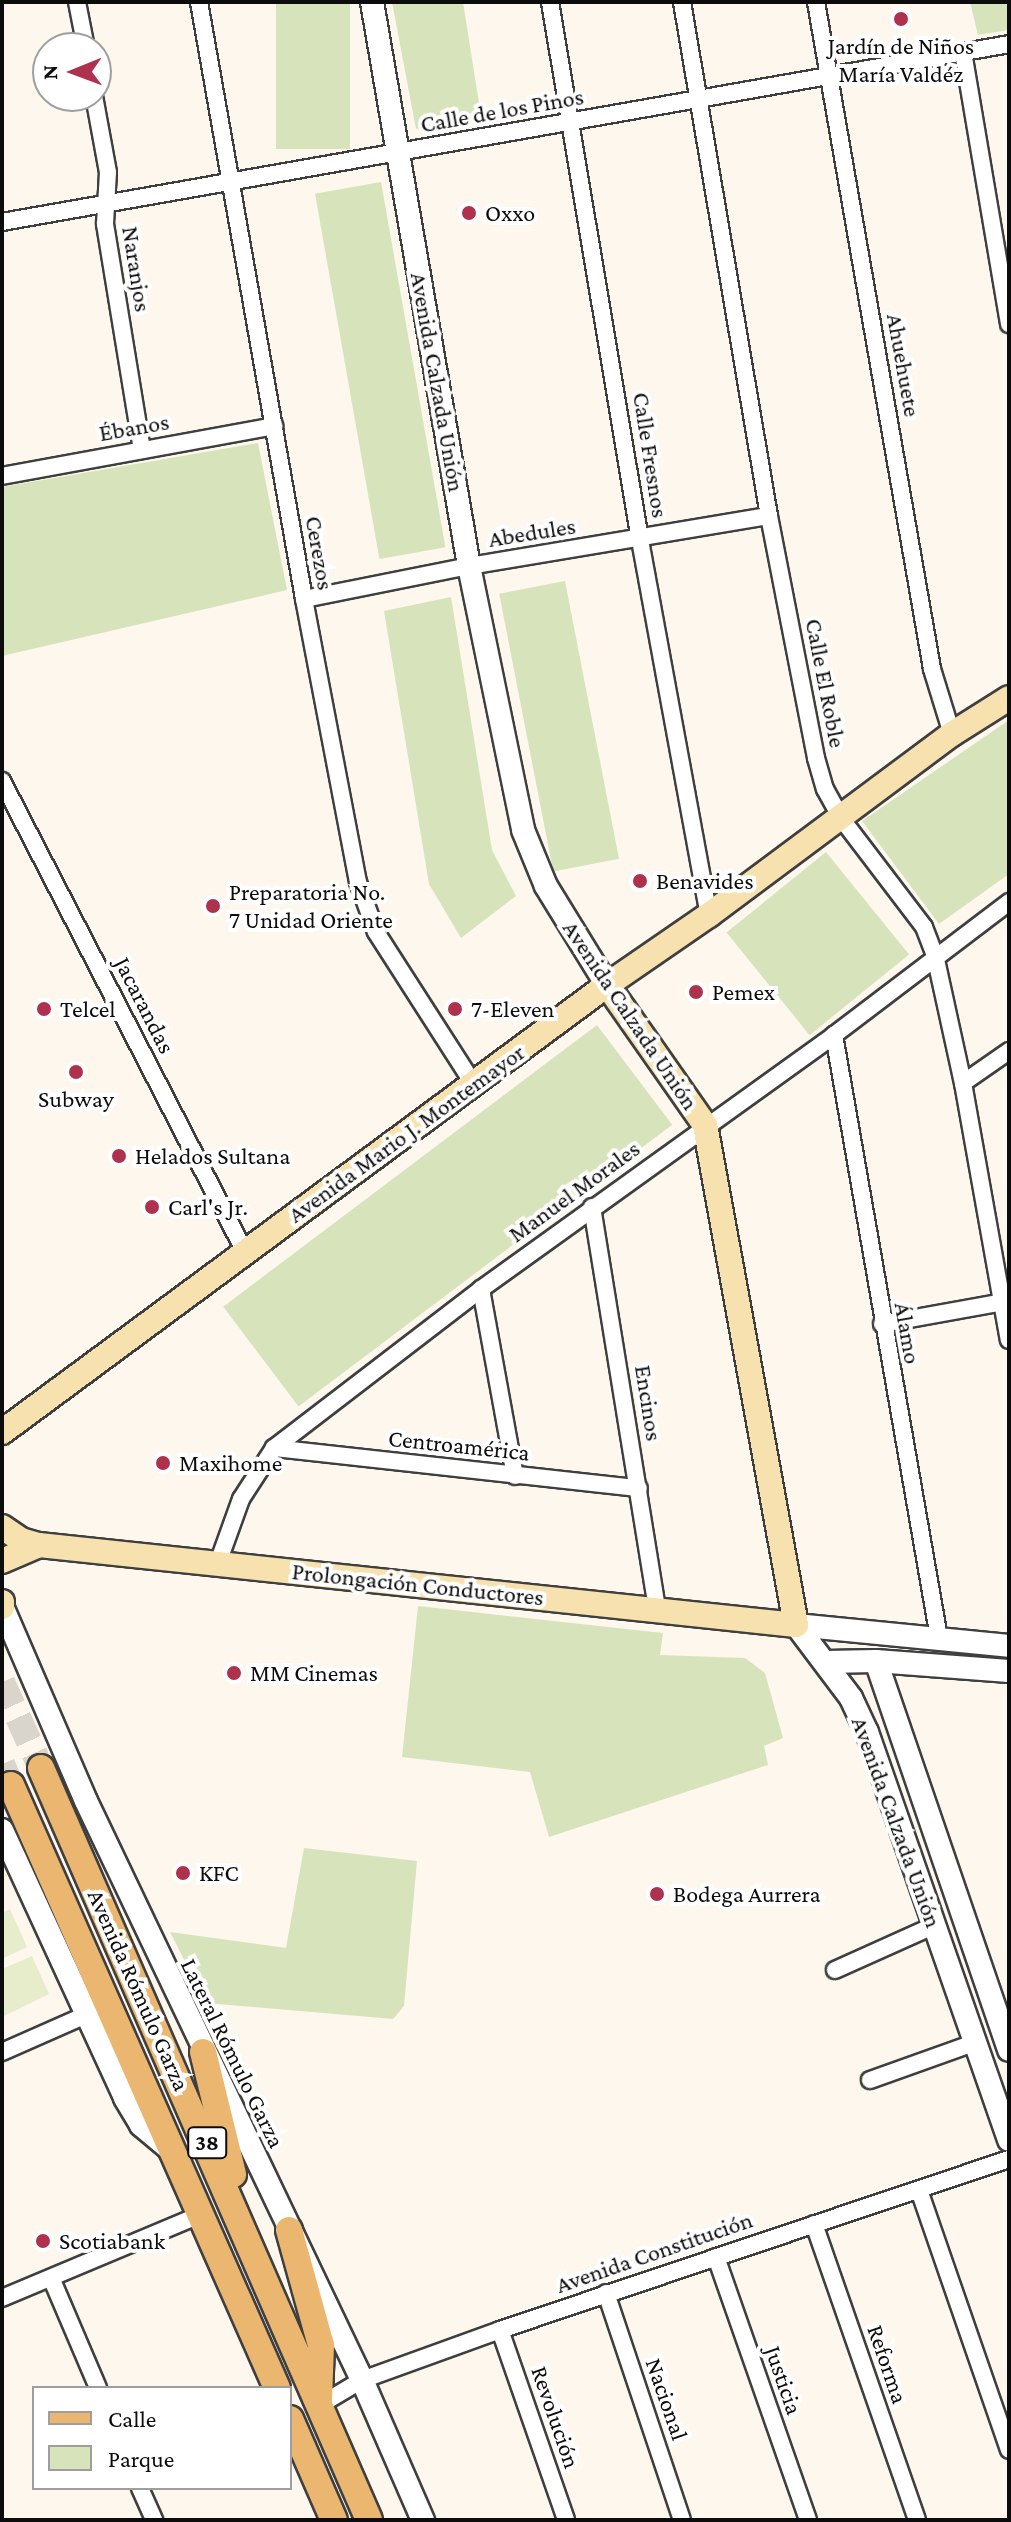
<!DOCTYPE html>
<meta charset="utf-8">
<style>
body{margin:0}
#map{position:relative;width:1011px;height:2522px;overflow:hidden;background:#fdf7ee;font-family:"Crimson Pro",serif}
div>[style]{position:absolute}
.green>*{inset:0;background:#d7e4bb;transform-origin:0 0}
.pitch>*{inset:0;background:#e7eccb}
.primary-tunnel>*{height:26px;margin-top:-13px;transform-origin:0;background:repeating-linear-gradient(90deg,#d9d4cc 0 26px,transparent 0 39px)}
.roads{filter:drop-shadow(2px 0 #3f3f3f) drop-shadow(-2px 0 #3f3f3f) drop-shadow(0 2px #3f3f3f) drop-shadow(0 -2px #3f3f3f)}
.minor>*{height:16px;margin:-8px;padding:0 8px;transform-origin:8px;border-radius:8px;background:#fff}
.tertiary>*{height:22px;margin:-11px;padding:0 11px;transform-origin:11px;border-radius:11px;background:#fff}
.secondary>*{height:24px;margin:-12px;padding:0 12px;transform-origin:12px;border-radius:12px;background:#f7e2af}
.primary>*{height:26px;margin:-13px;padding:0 13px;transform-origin:13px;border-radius:13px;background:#ebb770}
.dots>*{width:22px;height:22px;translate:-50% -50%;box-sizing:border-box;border:4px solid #fff;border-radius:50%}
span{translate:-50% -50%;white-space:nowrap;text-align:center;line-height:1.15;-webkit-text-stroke:8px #fff;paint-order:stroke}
.shield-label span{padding:2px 6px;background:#fff;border:2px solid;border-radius:6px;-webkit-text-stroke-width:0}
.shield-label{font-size:22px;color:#0c0c0c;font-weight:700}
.poi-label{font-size:24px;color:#0c0c0c}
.left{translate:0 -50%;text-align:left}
.street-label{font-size:24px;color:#0c0c0c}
.frame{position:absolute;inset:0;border:4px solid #0c0c0c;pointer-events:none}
.legend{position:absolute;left:32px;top:2386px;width:260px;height:104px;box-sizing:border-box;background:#fff;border:2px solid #9e9e9e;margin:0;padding:10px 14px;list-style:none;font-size:24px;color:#0c0c0c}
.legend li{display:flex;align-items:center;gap:16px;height:40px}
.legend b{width:40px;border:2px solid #9e9e9e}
.north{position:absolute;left:32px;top:32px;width:80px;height:80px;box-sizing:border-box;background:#fff;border:2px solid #9e9e9e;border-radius:50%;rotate:269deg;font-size:22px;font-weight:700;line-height:32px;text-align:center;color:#0c0c0c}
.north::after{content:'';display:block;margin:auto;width:28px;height:36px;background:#ae324e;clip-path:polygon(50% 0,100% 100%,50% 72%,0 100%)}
</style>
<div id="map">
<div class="green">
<i style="left:276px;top:2px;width:74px;height:147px"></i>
<i style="clip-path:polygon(392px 2px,463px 2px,481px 116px,416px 129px)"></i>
<i style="clip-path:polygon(970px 2px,1009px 2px,1009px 30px,978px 35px)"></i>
<i style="left:381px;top:182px;width:371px;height:67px;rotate:80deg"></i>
<i style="clip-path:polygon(258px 443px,287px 590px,2px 656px,2px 487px)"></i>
<i style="left:565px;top:581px;width:283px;height:67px;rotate:79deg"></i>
<i style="clip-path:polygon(451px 597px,492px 850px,516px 896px,461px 938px,429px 884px,384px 611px)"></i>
<i style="clip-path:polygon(1009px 720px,1009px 874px,939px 924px,862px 821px)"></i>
<i style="left:826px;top:852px;width:132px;height:128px;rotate:51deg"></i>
<i style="left:597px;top:1025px;width:125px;height:468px;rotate:53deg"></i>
<i style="clip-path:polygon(418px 1606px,663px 1633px,660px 1655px,745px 1658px,765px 1673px,783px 1738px,764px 1746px,768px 1765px,549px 1837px,530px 1772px,402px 1757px)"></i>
<i style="clip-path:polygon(304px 1848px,417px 1861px,404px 2006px,393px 2019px,206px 2003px,170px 1932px,286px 1948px)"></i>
</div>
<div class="pitch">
<i style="clip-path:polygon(10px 1909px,27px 1947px,2px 1959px,2px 1913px)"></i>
<i style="clip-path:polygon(32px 1956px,49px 1994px,2px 2017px,2px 1969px)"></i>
</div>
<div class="primary-tunnel">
<i style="left:2px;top:1682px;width:94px;rotate:65.6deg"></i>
<i style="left:2px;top:1764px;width:23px;rotate:67deg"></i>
</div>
<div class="roads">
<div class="minor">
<i style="left:77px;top:2px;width:47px;rotate:78.9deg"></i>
<i style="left:199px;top:2px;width:606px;rotate:80.02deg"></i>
<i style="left:304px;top:599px;width:288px;rotate:79.2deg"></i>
<i style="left:358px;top:882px;width:53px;rotate:70.2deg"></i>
<i style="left:376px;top:932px;width:179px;rotate:57.3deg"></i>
<i style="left:550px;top:2px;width:545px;rotate:80.5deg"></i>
<i style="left:640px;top:540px;width:381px;rotate:79.6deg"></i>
<i style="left:682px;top:2px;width:521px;rotate:80.39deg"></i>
<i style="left:769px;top:516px;width:247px;rotate:79deg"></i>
<i style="left:816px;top:758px;width:32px;rotate:74deg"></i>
<i style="left:825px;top:789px;width:33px;rotate:61deg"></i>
<i style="left:841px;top:818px;width:137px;rotate:52.7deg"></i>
<i style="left:924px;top:927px;width:30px;rotate:69deg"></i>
<i style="left:935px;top:955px;width:131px;rotate:77.7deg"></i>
<i style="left:963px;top:1083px;width:261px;rotate:79.9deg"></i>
<i style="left:816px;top:2px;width:677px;rotate:80.13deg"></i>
<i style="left:932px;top:669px;width:68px;rotate:72.9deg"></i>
<i style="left:963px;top:52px;width:276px;rotate:80.4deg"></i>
<i style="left:94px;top:96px;width:77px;rotate:79.6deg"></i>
<i style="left:108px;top:172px;width:52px;rotate:93.3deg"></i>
<i style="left:105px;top:224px;width:229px;rotate:80.7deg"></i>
<i style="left:2px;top:222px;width:1023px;rotate:-10.02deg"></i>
<i style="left:2px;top:476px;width:277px;rotate:-10.4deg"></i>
<i style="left:304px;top:599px;width:168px;rotate:-11.3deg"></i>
<i style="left:469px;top:566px;width:304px;rotate:-9.5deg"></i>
<i style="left:2px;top:781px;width:530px;rotate:62.71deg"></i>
<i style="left:834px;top:1035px;width:612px;rotate:80.12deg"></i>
<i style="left:963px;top:1083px;width:56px;rotate:-34.8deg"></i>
<i style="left:592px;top:1207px;width:406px;rotate:80.8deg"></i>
<i style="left:481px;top:1289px;width:190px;rotate:79.7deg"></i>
<i style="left:882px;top:1324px;width:129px;rotate:-10.3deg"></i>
<i style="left:274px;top:1448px;width:367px;rotate:6.3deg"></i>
<i style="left:218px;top:1563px;width:68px;rotate:-70.2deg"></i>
<i style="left:241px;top:1499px;width:61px;rotate:-57.1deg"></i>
<i style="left:274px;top:1448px;width:261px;rotate:-37.5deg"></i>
<i style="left:481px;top:1289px;width:435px;rotate:-35.7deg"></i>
<i style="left:834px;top:1035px;width:220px;rotate:-37.2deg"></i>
<i style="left:835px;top:1970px;width:110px;rotate:-24.2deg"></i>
<i style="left:2px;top:2052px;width:92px;rotate:-23.8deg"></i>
<i style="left:870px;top:2080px;width:114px;rotate:-19.6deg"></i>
<i style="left:919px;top:2190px;width:275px;rotate:70.9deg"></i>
<i style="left:814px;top:2224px;width:313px;rotate:70.8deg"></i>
<i style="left:716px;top:2257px;width:279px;rotate:70.7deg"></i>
<i style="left:52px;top:2280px;width:117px;rotate:66.9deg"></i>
<i style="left:606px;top:2293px;width:239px;rotate:71.5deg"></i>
<i style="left:2px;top:2298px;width:217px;rotate:-22.8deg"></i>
<i style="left:500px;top:2330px;width:201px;rotate:70.8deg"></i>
<i style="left:320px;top:2405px;width:49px;rotate:-30.8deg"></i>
<i style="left:362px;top:2380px;width:147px;rotate:-19.9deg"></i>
<i style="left:500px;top:2330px;width:537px;rotate:-18.57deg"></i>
<i style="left:140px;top:2488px;width:35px;rotate:66deg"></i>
</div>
<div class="tertiary">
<i style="left:372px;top:2px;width:572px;rotate:80.24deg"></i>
<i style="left:469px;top:566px;width:269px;rotate:78.4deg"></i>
<i style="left:523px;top:830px;width:61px;rotate:67.7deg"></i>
<i style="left:546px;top:886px;width:116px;rotate:58.4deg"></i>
<i style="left:2px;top:1606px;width:212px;rotate:66.7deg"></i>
<i style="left:86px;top:1801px;width:641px;rotate:64.51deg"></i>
<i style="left:362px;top:2380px;width:153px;rotate:66.5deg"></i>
<i style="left:796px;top:1625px;width:91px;rotate:53deg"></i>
<i style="left:851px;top:1698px;width:38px;rotate:65deg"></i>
<i style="left:867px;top:1732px;width:432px;rotate:70.8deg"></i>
<i style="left:796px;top:1625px;width:214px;rotate:5.6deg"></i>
<i style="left:876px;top:1661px;width:411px;rotate:71.1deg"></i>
<i style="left:826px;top:1662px;width:50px;rotate:-1.1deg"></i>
<i style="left:876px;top:1661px;width:133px;rotate:4.3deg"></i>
<i style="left:2px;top:1830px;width:295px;rotate:65.3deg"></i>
<i style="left:125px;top:2098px;width:31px;rotate:59deg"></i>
<i style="left:141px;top:2125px;width:38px;rotate:40deg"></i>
</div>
<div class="secondary">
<i style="left:2px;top:1432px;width:752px;rotate:-36.46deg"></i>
<i style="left:607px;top:985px;width:124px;rotate:-34.5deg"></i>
<i style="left:709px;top:915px;width:303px;rotate:-36.7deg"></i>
<i style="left:952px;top:734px;width:67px;rotate:-32.3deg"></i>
<i style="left:2px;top:1527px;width:23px;rotate:34deg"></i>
<i style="left:21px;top:1540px;width:19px;rotate:16deg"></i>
<i style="left:39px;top:1545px;width:761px;rotate:6.03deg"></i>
<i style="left:796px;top:1625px;width:508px;rotate:-100.31deg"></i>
<i style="left:705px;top:1125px;width:171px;rotate:-125deg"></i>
<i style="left:2px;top:1561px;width:40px;rotate:-23.4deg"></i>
<i style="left:2px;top:1602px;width:5px;rotate:90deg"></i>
</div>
<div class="primary">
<i style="left:41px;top:1768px;width:820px;rotate:66.43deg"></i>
<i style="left:11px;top:1785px;width:659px;rotate:66.2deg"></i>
<i style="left:203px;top:2052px;width:126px;rotate:76.2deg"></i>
<i style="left:289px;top:2230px;width:119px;rotate:74.5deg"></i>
<i style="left:321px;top:2345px;width:54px;rotate:92.1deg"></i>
<i style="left:290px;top:2419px;width:110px;rotate:66.5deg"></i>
</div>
</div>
<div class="dots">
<i style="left:901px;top:19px;background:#ae324e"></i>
<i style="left:469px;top:213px;background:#ae324e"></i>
<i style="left:640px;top:881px;background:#ae324e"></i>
<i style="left:213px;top:906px;background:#ae324e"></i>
<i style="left:696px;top:992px;background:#ae324e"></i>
<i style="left:44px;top:1009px;background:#ae324e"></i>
<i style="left:455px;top:1009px;background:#ae324e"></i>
<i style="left:76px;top:1072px;background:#ae324e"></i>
<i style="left:119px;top:1156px;background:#ae324e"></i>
<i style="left:152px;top:1207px;background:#ae324e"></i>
<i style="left:163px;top:1463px;background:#ae324e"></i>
<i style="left:234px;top:1673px;background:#ae324e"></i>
<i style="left:183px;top:1873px;background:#ae324e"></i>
<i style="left:657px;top:1894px;background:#ae324e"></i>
<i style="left:43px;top:2241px;background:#ae324e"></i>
</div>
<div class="shield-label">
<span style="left:207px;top:2143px">38</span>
</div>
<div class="poi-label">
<span style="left:901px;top:60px">Jardín de Niños<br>María Valdéz</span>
<span class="left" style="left:485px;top:213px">Oxxo</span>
<span class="left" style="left:656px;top:881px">Benavides</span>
<span class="left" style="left:229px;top:906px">Preparatoria No.<br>7 Unidad Oriente</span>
<span class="left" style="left:712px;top:992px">Pemex</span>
<span class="left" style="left:60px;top:1009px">Telcel</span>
<span class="left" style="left:471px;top:1009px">7-Eleven</span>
<span style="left:76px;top:1099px">Subway</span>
<span class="left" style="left:135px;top:1156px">Helados Sultana</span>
<span class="left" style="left:168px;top:1207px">Carl's Jr.</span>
<span class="left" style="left:179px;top:1463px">Maxihome</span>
<span class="left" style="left:250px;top:1673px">MM Cinemas</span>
<span class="left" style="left:199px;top:1873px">KFC</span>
<span class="left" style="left:673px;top:1894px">Bodega Aurrera</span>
<span class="left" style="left:59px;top:2241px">Scotiabank</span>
</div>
<div class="street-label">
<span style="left:502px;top:110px;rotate:-10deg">Calle de los Pinos</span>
<span style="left:137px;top:269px;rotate:81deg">Naranjos</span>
<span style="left:904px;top:365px;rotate:80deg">Ahuehuete</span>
<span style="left:438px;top:382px;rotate:80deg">Avenida Calzada Unión</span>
<span style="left:134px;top:427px;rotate:-10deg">Ébanos</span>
<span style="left:651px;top:455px;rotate:81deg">Calle Fresnos</span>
<span style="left:532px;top:532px;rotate:-9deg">Abedules</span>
<span style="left:320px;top:553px;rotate:80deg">Cerezos</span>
<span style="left:826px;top:683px;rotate:79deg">Calle El Roble</span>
<span style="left:145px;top:1005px;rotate:63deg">Jacarandas</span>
<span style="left:631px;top:1015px;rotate:56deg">Avenida Calzada Unión</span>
<span style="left:406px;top:1133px;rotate:-36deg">Avenida Mario J. Montemayor</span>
<span style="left:574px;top:1191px;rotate:-36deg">Manuel Morales</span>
<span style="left:908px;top:1333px;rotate:80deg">Álamo</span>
<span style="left:649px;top:1403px;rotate:81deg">Encinos</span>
<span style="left:459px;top:1445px;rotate:6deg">Centroamérica</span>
<span style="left:418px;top:1584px;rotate:6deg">Prolongación Conductores</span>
<span style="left:897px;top:1822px;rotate:70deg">Avenida Calzada Unión</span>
<span style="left:139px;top:1990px;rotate:66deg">Avenida Rómulo Garza</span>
<span style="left:233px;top:2053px;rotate:64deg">Lateral Rómulo Garza</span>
<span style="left:654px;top:2252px;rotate:-19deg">Avenida Constitución</span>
<span style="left:888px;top:2364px;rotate:71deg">Reforma</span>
<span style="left:784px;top:2380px;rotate:71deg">Justicia</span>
<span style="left:667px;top:2399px;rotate:71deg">Nacional</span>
<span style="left:556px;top:2417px;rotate:71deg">Revolución</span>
</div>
<div class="frame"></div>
<ul class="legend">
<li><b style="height:10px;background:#ebb770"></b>Calle</li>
<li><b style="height:22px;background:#d7e4bb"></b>Parque</li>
</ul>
<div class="north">N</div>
</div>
